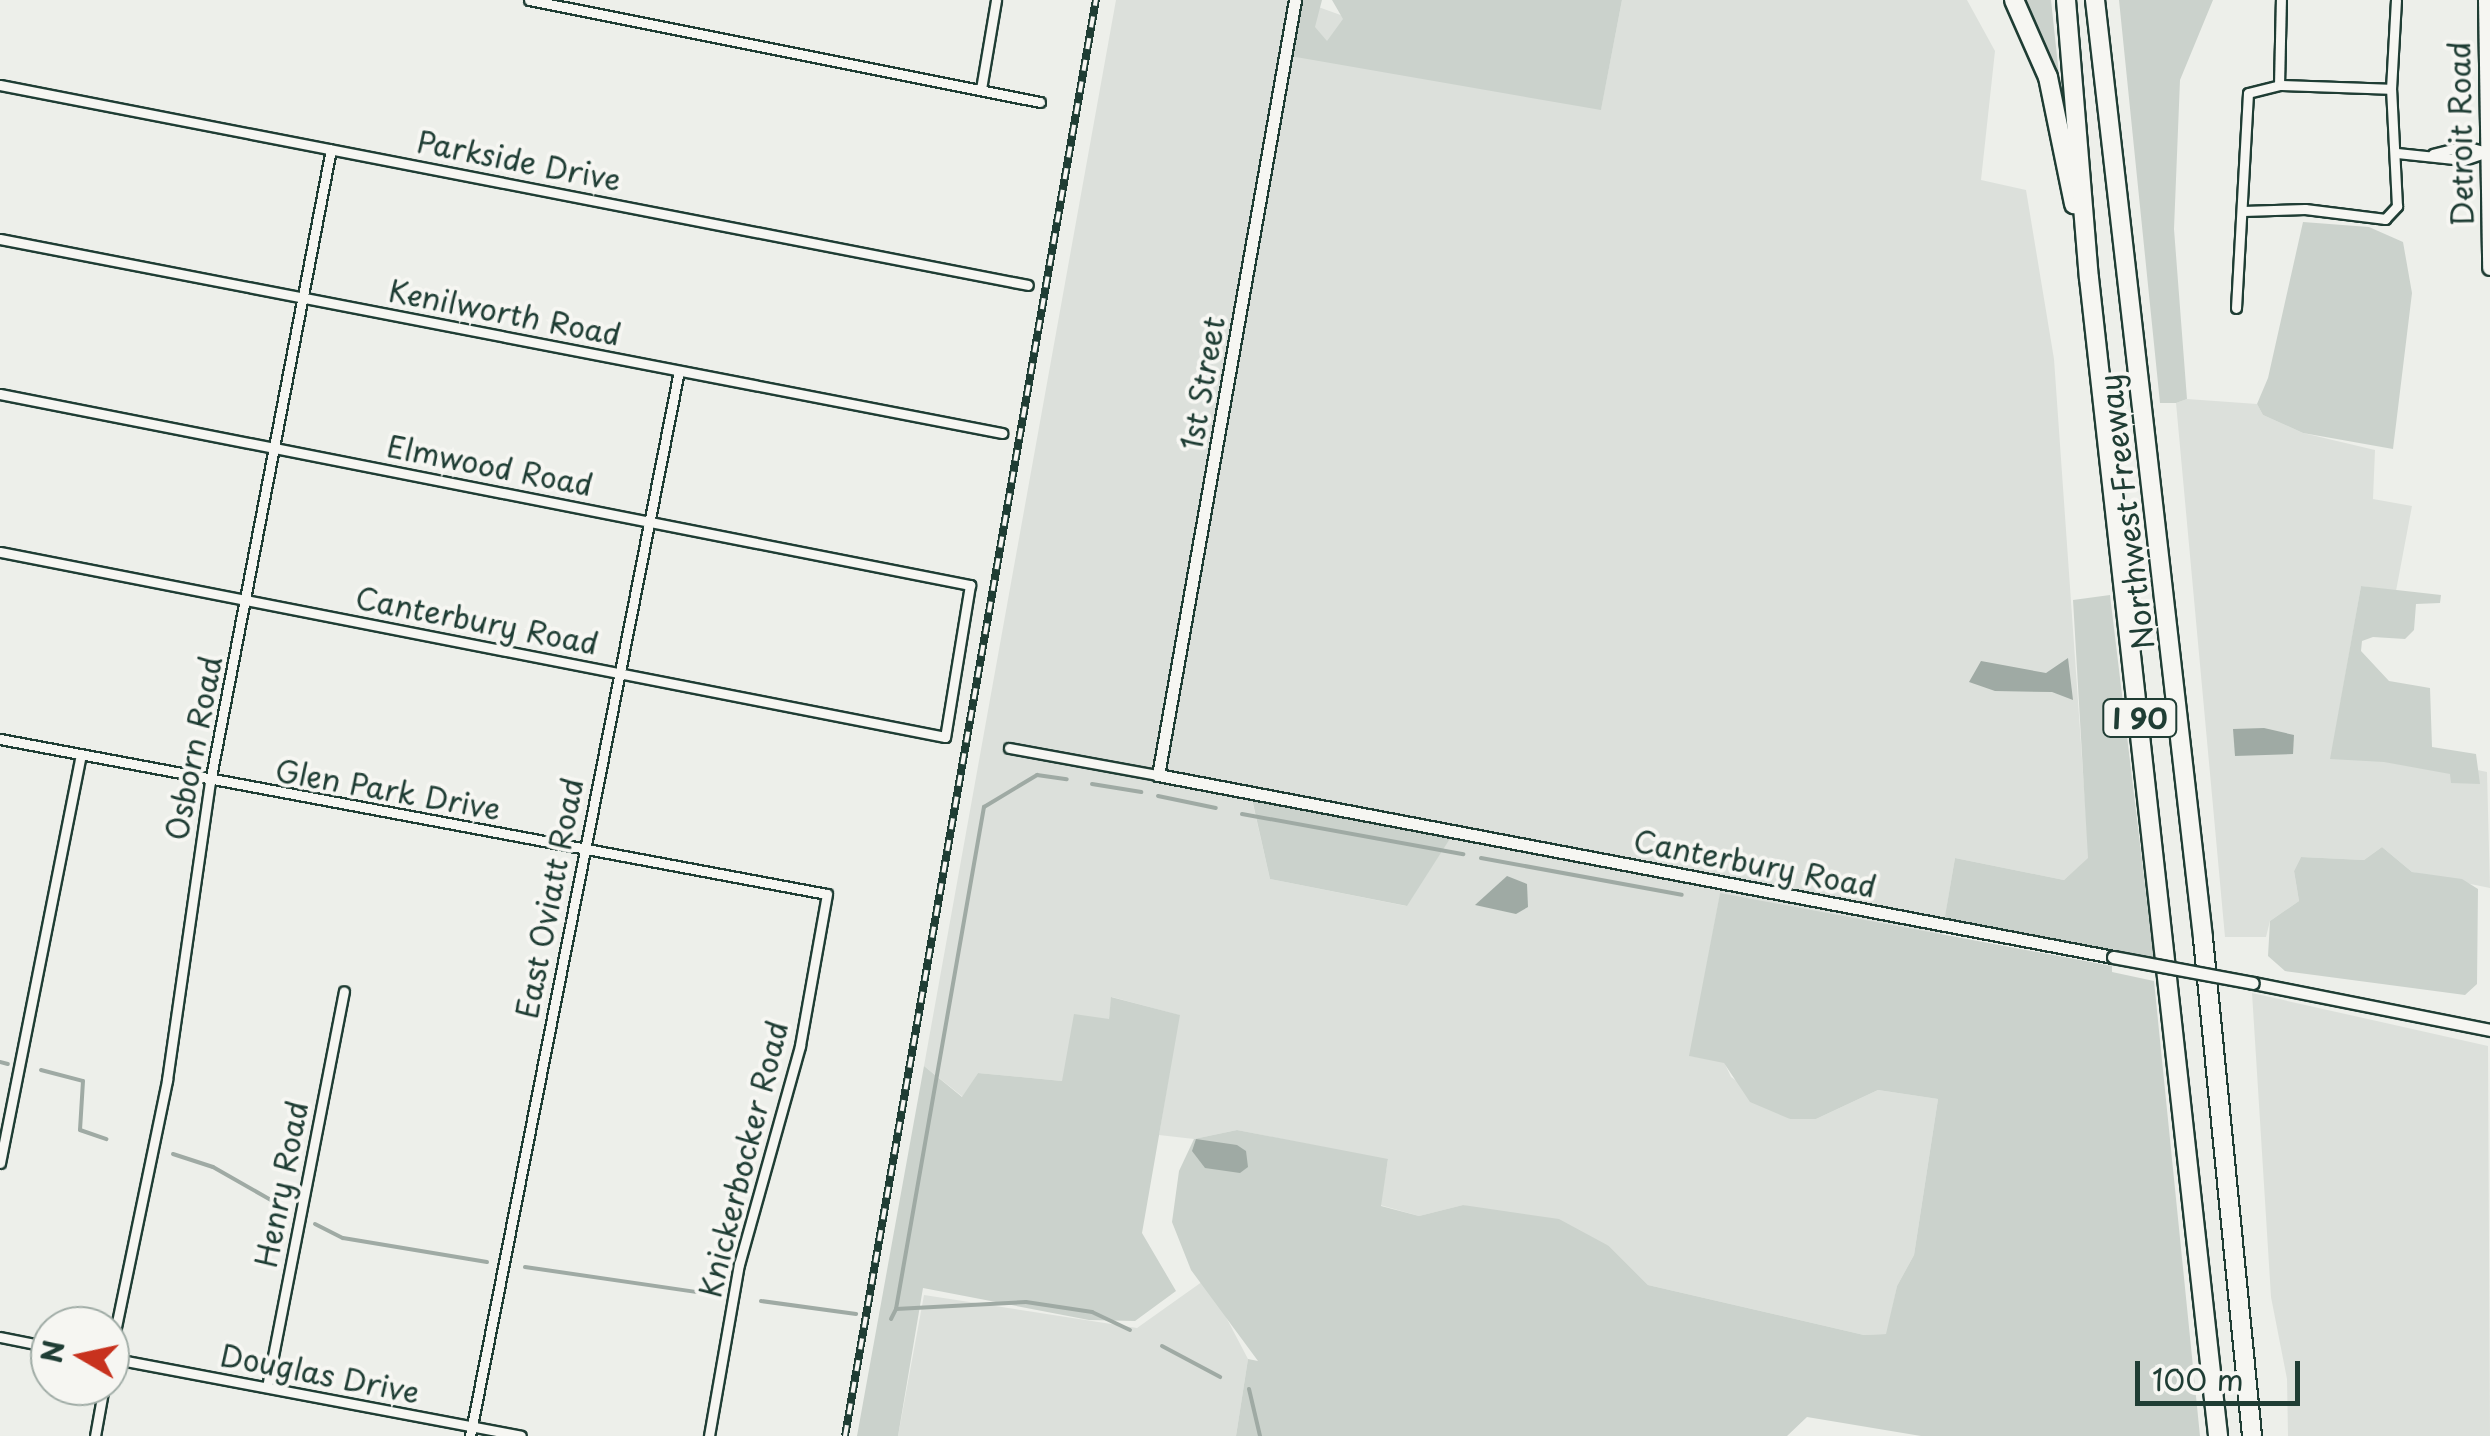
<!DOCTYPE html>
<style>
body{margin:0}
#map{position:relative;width:2490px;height:1436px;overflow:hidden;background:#edefea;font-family:"Playpen Sans",sans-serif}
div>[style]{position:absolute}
.built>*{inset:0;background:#dce0db}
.green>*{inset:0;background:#cbd2cc}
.water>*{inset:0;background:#9faaa4}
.stream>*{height:4px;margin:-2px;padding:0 2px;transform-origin:2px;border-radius:2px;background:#9faaa4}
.roads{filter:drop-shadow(2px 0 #1f3d34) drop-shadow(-2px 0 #1f3d34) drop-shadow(0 2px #1f3d34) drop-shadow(0 -2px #1f3d34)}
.minor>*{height:9px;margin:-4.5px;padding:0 4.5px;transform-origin:4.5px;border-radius:4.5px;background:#f6f6f2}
.tertiary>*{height:11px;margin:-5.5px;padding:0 5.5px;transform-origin:5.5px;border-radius:5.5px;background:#f6f6f2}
.primary>*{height:14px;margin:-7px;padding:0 7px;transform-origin:7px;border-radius:7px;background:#f6f6f2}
.motorway>*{height:18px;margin:-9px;padding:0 9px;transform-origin:9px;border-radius:9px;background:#f6f6f2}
.rail>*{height:8px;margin-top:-4px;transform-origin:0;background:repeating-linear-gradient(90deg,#f6f6f2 0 11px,#1f3d34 0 22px);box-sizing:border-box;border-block:2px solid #1f3d34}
.bridges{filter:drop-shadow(2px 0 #1f3d34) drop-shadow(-2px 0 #1f3d34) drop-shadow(0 2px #1f3d34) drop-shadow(0 -2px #1f3d34)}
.tertiary-bridge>*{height:11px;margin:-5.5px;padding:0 5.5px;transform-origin:5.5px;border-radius:5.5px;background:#f6f6f2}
span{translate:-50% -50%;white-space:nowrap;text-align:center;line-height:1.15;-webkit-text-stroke:8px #f6f6f2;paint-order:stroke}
.shield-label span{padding:2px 8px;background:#f6f6f2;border:2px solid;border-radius:8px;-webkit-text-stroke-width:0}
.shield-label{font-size:28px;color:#1f3d34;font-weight:700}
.street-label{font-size:30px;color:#1f3d34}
.north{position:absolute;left:30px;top:1306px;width:100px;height:100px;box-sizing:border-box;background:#f6f6f2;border:2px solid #a0aca6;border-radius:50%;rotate:279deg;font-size:28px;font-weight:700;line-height:40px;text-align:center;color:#1f3d34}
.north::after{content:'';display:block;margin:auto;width:35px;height:45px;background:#c8321e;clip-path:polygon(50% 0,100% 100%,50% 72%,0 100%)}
.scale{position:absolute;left:2135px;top:1361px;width:165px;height:45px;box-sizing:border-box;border:5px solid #1f3d34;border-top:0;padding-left:12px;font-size:30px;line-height:35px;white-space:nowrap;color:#1f3d34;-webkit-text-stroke:8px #f6f6f2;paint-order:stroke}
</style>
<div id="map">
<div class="built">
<i style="clip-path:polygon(evenodd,1116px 0,1299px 0,1601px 109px,1622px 0,1967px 0,1995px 51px,1981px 180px,2026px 190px,2054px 359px,2089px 858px,2064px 880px,1955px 858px,1942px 935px,1720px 894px,1690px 1056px,1724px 1062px,1731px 1077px,1790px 1119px,1816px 1119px,1878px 1090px,1938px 1099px,1914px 1255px,1897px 1286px,1887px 1334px,1864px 1335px,1648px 1285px,1609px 1246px,1463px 1205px,1419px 1216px,1380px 1205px,1388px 1160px,1237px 1130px,1194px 1139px,1159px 1135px,1179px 1015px,1112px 997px,1109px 1019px,1062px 1081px,978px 1073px,963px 1097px,924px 1066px,1116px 0,1252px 800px,1450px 836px,1450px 837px,1406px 906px,1270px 879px,1252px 800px)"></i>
<i style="clip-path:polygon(2187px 399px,2257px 404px,2263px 415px,2303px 433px,2375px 450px,2373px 499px,2412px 506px,2396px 591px,2361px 586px,2334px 740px,2487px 772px,2490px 888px,2412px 872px,2382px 847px,2364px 860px,2301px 857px,2294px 871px,2299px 901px,2270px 921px,2266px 937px,2225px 937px,2176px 403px)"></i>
<i style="clip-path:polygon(2252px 993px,2488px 1046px,2490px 1436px,2288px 1436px,2287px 1379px,2271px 1297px)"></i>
<i style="clip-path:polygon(1206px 1279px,1248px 1359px,1236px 1436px,898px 1436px,924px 1295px,1137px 1328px)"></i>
</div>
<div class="green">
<i style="clip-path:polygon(1299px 0,1322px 0,1315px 27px,1327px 41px,1343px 19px,1332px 0,1622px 0,1601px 110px,1290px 56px)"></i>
<i style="clip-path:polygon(2022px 0,2051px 0,2061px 94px,2056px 94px)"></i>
<i style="clip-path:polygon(2119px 0,2213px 0,2180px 80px,2174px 229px,2187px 399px,2176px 403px,2160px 403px)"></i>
<i style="clip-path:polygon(2303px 222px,2369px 227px,2403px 242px,2412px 293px,2393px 449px,2303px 433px,2263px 415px,2257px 404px,2268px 378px)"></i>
<i style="clip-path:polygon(2361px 586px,2441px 595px,2440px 603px,2416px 604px,2414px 630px,2405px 639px,2373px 637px,2362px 641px,2361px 651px,2389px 681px,2430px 688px,2432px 747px,2476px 754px,2480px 784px,2451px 783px,2450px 774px,2384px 762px,2330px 759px)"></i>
<i style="clip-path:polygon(2110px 595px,2154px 960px,1944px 922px,1955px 858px,2064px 880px,2088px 858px,2073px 600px)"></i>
<i style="clip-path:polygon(1252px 799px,1451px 837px,1407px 906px,1270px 879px)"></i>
<i style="clip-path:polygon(2382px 847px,2412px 872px,2462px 879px,2478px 889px,2477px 984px,2465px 995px,2285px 971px,2268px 956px,2270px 921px,2299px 901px,2294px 871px,2301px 857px,2364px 860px)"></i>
<i style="clip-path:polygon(1720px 893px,2112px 966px,2112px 972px,2154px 981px,2200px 1436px,1921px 1436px,1807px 1417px,1787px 1436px,1236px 1436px,1248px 1359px,1258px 1361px,1191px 1270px,1172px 1222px,1179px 1171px,1194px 1139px,1237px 1130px,1388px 1159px,1381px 1206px,1419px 1216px,1463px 1205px,1559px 1219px,1609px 1246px,1648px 1285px,1864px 1335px,1886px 1334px,1897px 1286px,1914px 1255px,1938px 1099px,1878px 1090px,1816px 1119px,1790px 1119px,1750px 1102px,1724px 1063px,1689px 1056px)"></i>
<i style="clip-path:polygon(1111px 997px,1180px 1015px,1142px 1233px,1176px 1291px,1135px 1321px,1089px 1320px,923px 1288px,898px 1436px,857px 1436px,924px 1066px,962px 1097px,978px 1073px,1062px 1081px,1074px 1014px,1109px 1019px)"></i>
</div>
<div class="water">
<i style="clip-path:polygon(2068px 658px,2073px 700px,2052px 692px,1995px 691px,1969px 682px,1981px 661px,2046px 673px)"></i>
<i style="clip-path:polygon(2264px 728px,2294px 735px,2293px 754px,2235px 756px,2233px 729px)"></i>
<i style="clip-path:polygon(1507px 876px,1527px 884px,1528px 907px,1516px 914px,1475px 905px)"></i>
<i style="clip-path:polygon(1196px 1139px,1237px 1145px,1246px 1151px,1248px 1167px,1240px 1173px,1205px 1168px,1192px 1151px)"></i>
</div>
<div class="stream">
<i style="left:1092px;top:784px;width:50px;rotate:9.3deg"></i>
<i style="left:1158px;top:796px;width:59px;rotate:11.7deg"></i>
<i style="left:1242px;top:814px;width:225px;rotate:10.3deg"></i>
<i style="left:1481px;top:858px;width:204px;rotate:10.4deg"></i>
<i style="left:0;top:1062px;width:8px;rotate:14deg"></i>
<i style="left:41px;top:1070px;width:43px;rotate:14.7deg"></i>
<i style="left:83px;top:1081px;width:49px;rotate:93.5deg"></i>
<i style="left:80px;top:1130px;width:28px;rotate:19deg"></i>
<i style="left:173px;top:1154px;width:42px;rotate:18deg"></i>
<i style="left:213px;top:1167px;width:81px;rotate:29.7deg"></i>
<i style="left:315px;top:1224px;width:31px;rotate:27deg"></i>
<i style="left:343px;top:1238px;width:146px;rotate:9.5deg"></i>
<i style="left:525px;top:1267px;width:188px;rotate:8.3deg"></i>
<i style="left:761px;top:1301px;width:96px;rotate:7.8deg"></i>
<i style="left:896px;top:1309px;width:510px;rotate:-80.06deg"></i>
<i style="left:984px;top:807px;width:62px;rotate:-31.1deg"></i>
<i style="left:1037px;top:775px;width:30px;rotate:8deg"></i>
<i style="left:891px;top:1319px;width:11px;rotate:-63deg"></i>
<i style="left:896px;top:1309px;width:130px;rotate:-3.1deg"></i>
<i style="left:1026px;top:1302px;width:67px;rotate:8.6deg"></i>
<i style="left:1092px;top:1312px;width:42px;rotate:25.3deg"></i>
<i style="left:1162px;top:1346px;width:66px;rotate:28.1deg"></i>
<i style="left:1249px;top:1389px;width:48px;rotate:76.8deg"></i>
</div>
<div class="roads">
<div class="minor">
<i style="left:529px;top:0;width:521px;rotate:11.29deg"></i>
<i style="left:0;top:85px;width:1047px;rotate:11.01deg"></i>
<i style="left:2279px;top:85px;width:85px;rotate:-88.7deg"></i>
<i style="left:981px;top:89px;width:90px;rotate:-80.4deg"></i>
<i style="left:2397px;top:153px;width:67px;rotate:6deg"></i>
<i style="left:2464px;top:160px;width:24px;rotate:-19deg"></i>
<i style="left:2487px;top:152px;width:24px;rotate:-165deg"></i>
<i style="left:2464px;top:146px;width:32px;rotate:166deg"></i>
<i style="left:2243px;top:211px;width:62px;rotate:-1.8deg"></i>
<i style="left:2305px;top:209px;width:81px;rotate:7.1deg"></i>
<i style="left:2385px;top:219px;width:18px;rotate:-47deg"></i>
<i style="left:2397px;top:206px;width:117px;rotate:-92.9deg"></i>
<i style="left:2391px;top:89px;width:89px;rotate:-86.8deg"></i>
<i style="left:0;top:239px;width:1021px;rotate:10.96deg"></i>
<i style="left:2236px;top:308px;width:215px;rotate:-86.8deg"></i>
<i style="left:2248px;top:93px;width:32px;rotate:-14deg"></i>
<i style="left:2279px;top:85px;width:112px;rotate:2deg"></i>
<i style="left:0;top:394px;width:989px;rotate:11.14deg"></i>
<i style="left:970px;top:585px;width:154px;rotate:99.3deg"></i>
<i style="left:945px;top:737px;width:963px;rotate:-168.92deg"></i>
<i style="left:0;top:739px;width:841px;rotate:10.62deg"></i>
<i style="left:827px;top:894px;width:154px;rotate:100.1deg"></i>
<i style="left:800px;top:1046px;width:226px;rotate:105.6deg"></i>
<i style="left:739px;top:1264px;width:175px;rotate:99.9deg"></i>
<i style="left:1009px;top:748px;width:151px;rotate:10.3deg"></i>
<i style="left:0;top:1163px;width:416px;rotate:-78.8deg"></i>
<i style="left:0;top:1337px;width:51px;rotate:11.3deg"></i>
<i style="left:110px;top:1356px;width:282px;rotate:-78.3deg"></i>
<i style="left:167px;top:1080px;width:301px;rotate:-81.8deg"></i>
<i style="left:210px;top:782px;width:644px;rotate:-79.18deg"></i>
<i style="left:110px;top:1358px;width:418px;rotate:10.7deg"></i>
<i style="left:267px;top:1387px;width:403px;rotate:-79deg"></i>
<i style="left:95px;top:1436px;width:51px;rotate:-79.8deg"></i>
<i style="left:470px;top:1436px;width:1085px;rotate:-78.9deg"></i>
</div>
<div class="tertiary">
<i style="left:1295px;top:0;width:787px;rotate:100.02deg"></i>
<i style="left:1158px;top:775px;width:972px;rotate:10.79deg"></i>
<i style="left:2253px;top:983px;width:242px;rotate:11.2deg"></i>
</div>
<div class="primary">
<i style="left:2486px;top:0;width:268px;rotate:89.1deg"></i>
</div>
<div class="motorway">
<i style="left:2014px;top:0;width:84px;rotate:66.2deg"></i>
<i style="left:2048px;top:77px;width:130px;rotate:78.4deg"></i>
<i style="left:2066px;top:0;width:279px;rotate:85.3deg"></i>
<i style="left:2089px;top:278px;width:1165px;rotate:83.64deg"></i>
<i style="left:2095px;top:0;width:944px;rotate:83.43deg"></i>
<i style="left:2203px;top:938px;width:500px;rotate:84.38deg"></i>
</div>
</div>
<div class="rail">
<i style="left:845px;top:1436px;width:1458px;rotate:-80.09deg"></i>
</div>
<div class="bridges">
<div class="tertiary-bridge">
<i style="left:2113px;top:957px;width:142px;rotate:10.5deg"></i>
</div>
</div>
<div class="shield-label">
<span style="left:2140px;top:718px">I 90</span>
</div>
<div class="street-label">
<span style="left:2460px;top:134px;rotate:-91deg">Detroit Road</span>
<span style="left:519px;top:160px;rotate:11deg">Parkside Drive</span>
<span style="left:505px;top:312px;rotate:11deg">Kenilworth Road</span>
<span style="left:1202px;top:383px;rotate:-80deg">1st Street</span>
<span style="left:490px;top:465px;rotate:11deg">Elmwood Road</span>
<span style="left:2126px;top:512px;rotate:-97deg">Northwest Freeway</span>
<span style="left:477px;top:620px;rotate:11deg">Canterbury Road</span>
<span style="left:193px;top:748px;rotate:-79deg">Osborn Road</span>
<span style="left:388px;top:789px;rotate:10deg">Glen Park Drive</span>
<span style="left:1755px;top:863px;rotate:11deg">Canterbury Road</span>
<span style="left:549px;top:898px;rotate:-79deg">East Oviatt Road</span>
<span style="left:743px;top:1159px;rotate:-76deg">Knickerbocker Road</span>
<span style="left:281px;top:1184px;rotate:-79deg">Henry Road</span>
<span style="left:320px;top:1373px;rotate:11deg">Douglas Drive</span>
</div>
<div class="north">N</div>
<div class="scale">100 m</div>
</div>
